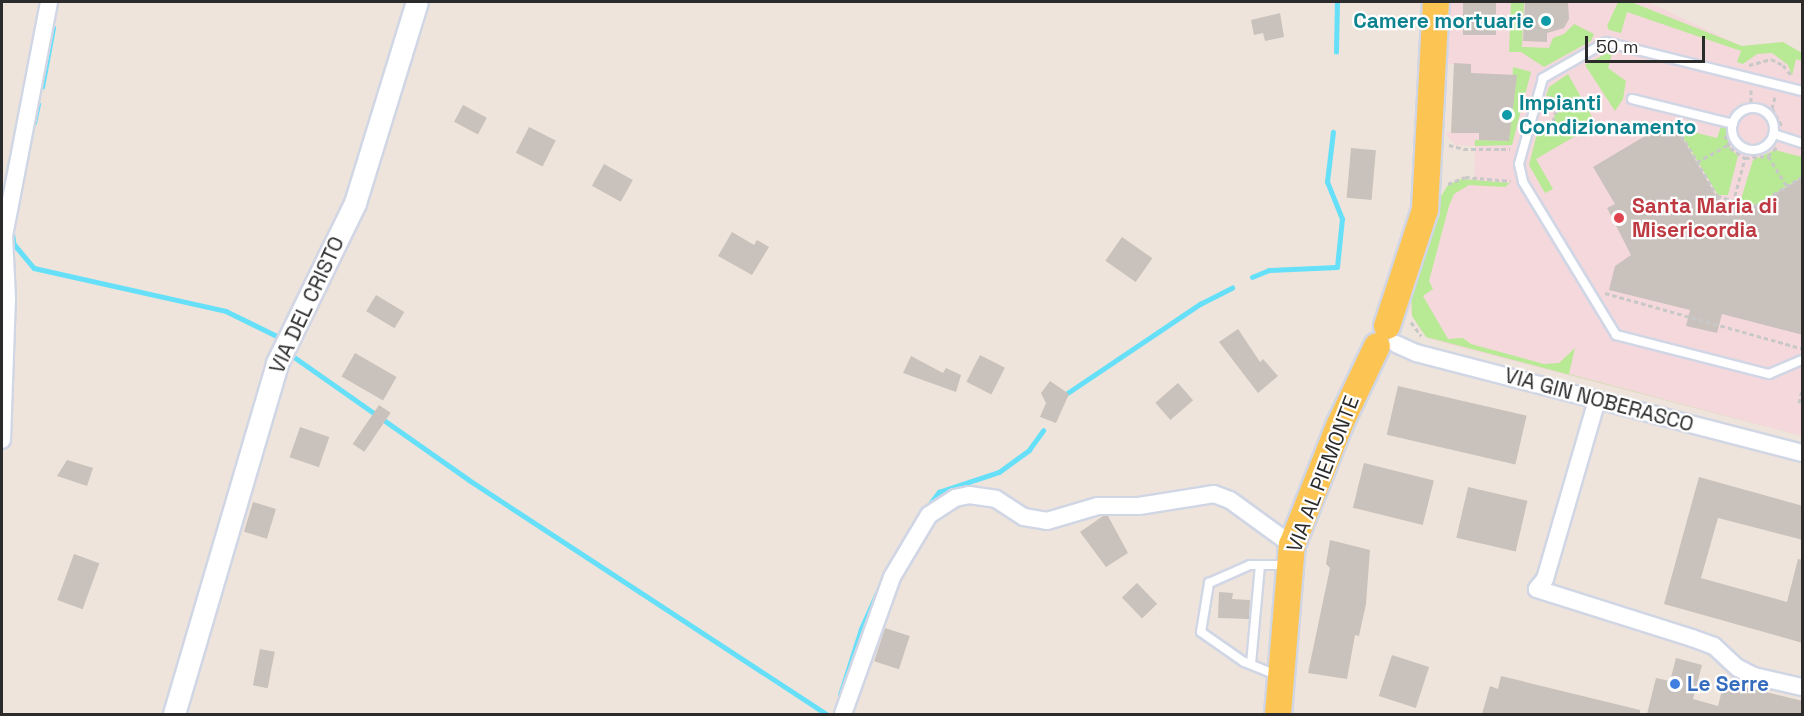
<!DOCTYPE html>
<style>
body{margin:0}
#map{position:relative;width:1804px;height:716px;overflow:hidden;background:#eee4db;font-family:"Space Grotesk",sans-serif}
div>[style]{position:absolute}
.medical>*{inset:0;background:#f5d8dc}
.green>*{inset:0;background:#b8e994}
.stream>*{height:4.5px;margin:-2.25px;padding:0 2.25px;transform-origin:2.25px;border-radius:2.25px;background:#66dff8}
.building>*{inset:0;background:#c9c1bb;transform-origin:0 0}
.path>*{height:3px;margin-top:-1.5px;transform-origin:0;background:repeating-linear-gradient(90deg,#c8c8c8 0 4.5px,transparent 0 7.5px)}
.roads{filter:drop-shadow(2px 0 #d1d6e5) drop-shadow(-2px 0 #d1d6e5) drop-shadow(0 2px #d1d6e5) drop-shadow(0 -2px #d1d6e5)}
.service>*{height:8px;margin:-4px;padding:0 4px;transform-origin:4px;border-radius:4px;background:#fff}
.service>.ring{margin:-4px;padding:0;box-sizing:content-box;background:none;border:8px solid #fff;border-radius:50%}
.minor>*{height:16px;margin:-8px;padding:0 8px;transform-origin:8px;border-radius:8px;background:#fff}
.tertiary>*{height:21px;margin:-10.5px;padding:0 10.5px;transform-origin:10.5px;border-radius:10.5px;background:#fff}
.primary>*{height:26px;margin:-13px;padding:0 13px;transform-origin:13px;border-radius:13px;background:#fcc553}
.dots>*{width:16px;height:16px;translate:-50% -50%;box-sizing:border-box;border:3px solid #fff;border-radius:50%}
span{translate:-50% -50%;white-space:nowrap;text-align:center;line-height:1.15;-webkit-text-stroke:4.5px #fff;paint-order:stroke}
.culture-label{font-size:21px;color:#0d838f;font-weight:700}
.right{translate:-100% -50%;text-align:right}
.left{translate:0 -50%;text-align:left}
.health-label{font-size:21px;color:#be3a42;font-weight:700}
.street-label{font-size:21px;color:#2b2b2b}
.shop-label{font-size:21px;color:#366cbe;font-weight:700}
.frame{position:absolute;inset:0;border:3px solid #2b2b2b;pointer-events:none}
.scale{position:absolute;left:1585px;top:36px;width:120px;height:27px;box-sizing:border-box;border:3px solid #2b2b2b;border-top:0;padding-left:8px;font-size:18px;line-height:21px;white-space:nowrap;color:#2b2b2b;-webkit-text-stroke:4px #fff;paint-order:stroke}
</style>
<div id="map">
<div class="medical">
<i style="clip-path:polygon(1449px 2px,1648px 2px,1742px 46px,1783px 42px,1802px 53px,1802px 436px,1447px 344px,1431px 339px,1419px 329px,1410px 311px,1411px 288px,1429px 242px,1440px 198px,1453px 182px,1474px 178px,1475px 146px,1455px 145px,1445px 133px,1452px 132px,1454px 64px,1446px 64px)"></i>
</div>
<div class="green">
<i style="clip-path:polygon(1511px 2px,1524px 2px,1522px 47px,1549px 48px,1553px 38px,1564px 34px,1574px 24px,1594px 34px,1591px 41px,1544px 67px,1521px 52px,1509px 52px)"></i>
<i style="clip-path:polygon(1618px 2px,1631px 2px,1742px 46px,1783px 42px,1802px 53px,1802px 61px,1796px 59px,1792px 76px,1788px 65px,1772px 53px,1757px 54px,1743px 64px,1737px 62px,1741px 51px,1627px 12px,1621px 33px,1609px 30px,1607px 26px)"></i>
<i style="clip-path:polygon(1607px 53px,1612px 54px,1608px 68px,1626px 81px,1623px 99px,1615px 111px,1585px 65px)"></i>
<i style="clip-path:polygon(1513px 67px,1531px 72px,1512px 145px,1475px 146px,1475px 140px,1509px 141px)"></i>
<i style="clip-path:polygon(1568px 74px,1596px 124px,1536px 159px,1553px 189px,1545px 193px,1529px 165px,1539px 125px,1551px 129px,1559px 99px,1546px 96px,1549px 87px)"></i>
<i style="clip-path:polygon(1722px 123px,1726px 124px,1730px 148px,1738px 156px,1728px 195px,1718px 195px,1677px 128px,1717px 138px)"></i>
<i style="clip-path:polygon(1775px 150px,1802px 157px,1802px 177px,1754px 206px,1741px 199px,1753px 160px)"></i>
<i style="clip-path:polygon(1461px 179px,1510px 183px,1505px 187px,1469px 185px,1454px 194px,1449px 206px,1429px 281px,1433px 289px,1423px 296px,1448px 339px,1463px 338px,1471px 344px,1544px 364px,1559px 363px,1575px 348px,1569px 374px,1802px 436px,1426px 337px,1412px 316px,1411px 288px,1429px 242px,1440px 198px,1448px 185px)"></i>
</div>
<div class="stream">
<i style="left:1336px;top:52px;width:50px;rotate:-88.9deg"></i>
<i style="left:42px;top:87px;width:60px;rotate:-79.4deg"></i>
<i style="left:34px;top:123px;width:19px;rotate:-78deg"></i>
<i style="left:12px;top:230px;width:14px;rotate:82deg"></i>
<i style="left:14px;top:244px;width:31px;rotate:50deg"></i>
<i style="left:34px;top:268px;width:197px;rotate:12.6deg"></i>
<i style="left:226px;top:311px;width:55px;rotate:26.1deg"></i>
<i style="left:1252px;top:277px;width:18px;rotate:-22deg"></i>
<i style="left:1269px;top:270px;width:68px;rotate:-2.5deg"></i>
<i style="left:1337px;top:267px;width:48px;rotate:-84.1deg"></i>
<i style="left:1342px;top:219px;width:40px;rotate:-112deg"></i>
<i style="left:1327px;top:182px;width:50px;rotate:-83.2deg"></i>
<i style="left:290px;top:354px;width:219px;rotate:35.1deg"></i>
<i style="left:469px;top:480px;width:428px;rotate:33.2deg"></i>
<i style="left:1063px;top:396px;width:165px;rotate:-33.9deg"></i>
<i style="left:1200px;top:304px;width:36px;rotate:-27deg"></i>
<i style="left:926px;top:509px;width:21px;rotate:-53deg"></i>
<i style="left:939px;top:492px;width:63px;rotate:-18.4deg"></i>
<i style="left:999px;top:472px;width:37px;rotate:-36deg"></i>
<i style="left:1029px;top:450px;width:24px;rotate:-54deg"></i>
<i style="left:888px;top:569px;width:51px;rotate:-59.4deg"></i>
<i style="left:840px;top:695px;width:69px;rotate:-72.3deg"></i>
<i style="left:861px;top:629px;width:51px;rotate:-65.9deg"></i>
</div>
<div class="building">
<i style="left:1463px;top:2px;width:33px;height:33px"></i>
<i style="clip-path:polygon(1525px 2px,1568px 2px,1569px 19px,1564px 28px,1547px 33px,1547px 42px,1523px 41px)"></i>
<i style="clip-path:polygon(1280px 13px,1284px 37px,1265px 41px,1263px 33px,1254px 35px,1251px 20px)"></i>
<i style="clip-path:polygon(1454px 63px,1471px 64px,1471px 73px,1517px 75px,1509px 141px,1479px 140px,1479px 133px,1451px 133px)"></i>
<i style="left:463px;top:105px;width:27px;height:19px;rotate:28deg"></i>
<i style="clip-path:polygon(1672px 120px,1718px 199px,1751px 208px,1803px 177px,1803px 335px,1722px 314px,1717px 333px,1686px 326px,1690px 310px,1609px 290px,1615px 266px,1631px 255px,1607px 208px,1615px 204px,1593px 167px)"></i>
<i style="left:529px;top:127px;width:30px;height:29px;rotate:27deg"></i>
<i style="left:1351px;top:148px;width:25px;height:50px;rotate:5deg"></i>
<i style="left:604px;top:164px;width:33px;height:25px;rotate:29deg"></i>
<i style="clip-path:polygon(732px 232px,754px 245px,757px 240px,769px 247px,752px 275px,718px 256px)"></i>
<i style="left:1122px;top:237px;width:37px;height:29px;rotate:35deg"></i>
<i style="left:376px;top:295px;width:33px;height:19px;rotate:31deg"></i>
<i style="clip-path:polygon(1238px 329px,1260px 362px,1263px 359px,1278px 376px,1258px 393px,1219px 342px)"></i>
<i style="left:355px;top:353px;width:48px;height:27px;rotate:30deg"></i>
<i style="left:980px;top:355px;width:28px;height:30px;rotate:27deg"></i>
<i style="clip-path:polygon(911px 356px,943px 373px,946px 368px,961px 375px,956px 392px,903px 373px)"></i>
<i style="clip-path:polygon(1050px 381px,1069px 394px,1056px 423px,1040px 417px,1046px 403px,1041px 393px)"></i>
<i style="left:1178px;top:383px;width:23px;height:30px;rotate:49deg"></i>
<i style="left:1398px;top:386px;width:132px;height:50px;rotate:13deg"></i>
<i style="left:379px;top:405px;width:14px;height:47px;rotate:34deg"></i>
<i style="left:300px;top:427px;width:31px;height:32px;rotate:19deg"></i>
<i style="clip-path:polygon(67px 460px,93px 468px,87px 486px,57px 476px)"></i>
<i style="left:1364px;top:463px;width:72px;height:46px;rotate:14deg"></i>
<i style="clip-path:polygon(1699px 477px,1803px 506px,1803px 540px,1718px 518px,1701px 578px,1787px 602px,1798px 559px,1803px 560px,1803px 643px,1664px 604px)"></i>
<i style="left:1468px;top:487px;width:61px;height:52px;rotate:13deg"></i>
<i style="left:253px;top:502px;width:24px;height:31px;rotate:17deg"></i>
<i style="clip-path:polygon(1103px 516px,1108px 516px,1128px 553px,1106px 567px,1080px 532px)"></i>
<i style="clip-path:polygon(1330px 540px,1370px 550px,1366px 604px,1359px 636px,1355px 635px,1347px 679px,1308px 673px,1330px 568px,1326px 564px)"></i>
<i style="left:74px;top:554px;width:27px;height:49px;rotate:20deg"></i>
<i style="left:1137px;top:583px;width:29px;height:21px;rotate:46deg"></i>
<i style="clip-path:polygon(1219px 592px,1233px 593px,1232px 599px,1250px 600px,1249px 619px,1218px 618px)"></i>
<i style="left:885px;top:628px;width:26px;height:35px;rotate:18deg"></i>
<i style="left:260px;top:649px;width:15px;height:37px;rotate:11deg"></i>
<i style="left:1392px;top:655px;width:39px;height:43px;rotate:18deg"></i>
<i style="clip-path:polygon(1676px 658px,1702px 665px,1693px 699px,1718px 706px,1724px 682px,1803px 701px,1803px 714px,1647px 714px,1656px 678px,1670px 681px)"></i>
<i style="clip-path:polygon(1501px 676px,1640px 710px,1640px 714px,1482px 714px,1490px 686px,1498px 689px)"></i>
</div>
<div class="path">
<i style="left:1749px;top:65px;width:23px;rotate:-15deg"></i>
<i style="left:1771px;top:59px;width:13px;rotate:27deg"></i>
<i style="left:1783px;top:65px;width:13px;rotate:51deg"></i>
<i style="left:1775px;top:97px;width:11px;rotate:105deg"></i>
<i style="left:1772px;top:108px;width:21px;rotate:61deg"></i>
<i style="left:1732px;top:112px;width:21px;rotate:-28deg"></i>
<i style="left:1751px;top:102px;width:12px;rotate:-90deg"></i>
<i style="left:1674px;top:122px;width:86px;rotate:59.8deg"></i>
<i style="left:1717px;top:196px;width:38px;rotate:15deg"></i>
<i style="left:1754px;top:206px;width:56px;rotate:-31.1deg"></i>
<i style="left:1542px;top:126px;width:9px;rotate:18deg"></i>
<i style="left:1551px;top:129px;width:31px;rotate:-75deg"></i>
<i style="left:1559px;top:99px;width:9px;rotate:-167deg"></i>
<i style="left:1651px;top:132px;width:22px;rotate:-30deg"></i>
<i style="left:1725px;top:135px;width:14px;rotate:69deg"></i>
<i style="left:1730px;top:148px;width:18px;rotate:34deg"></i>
<i style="left:1745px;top:158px;width:23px;rotate:-5deg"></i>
<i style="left:1768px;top:156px;width:14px;rotate:-45deg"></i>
<i style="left:1449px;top:145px;width:16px;rotate:15deg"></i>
<i style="left:1464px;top:149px;width:46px"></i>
<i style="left:1768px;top:156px;width:36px;rotate:58deg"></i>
<i style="left:1697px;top:162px;width:35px;rotate:-29deg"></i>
<i style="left:1448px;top:184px;width:18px;rotate:-22deg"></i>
<i style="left:1465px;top:177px;width:46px;rotate:5deg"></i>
<i style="left:1733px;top:203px;width:47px;rotate:-75.1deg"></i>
<i style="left:1605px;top:293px;width:204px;rotate:15.7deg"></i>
<i style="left:1411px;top:322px;width:17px;rotate:54deg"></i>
<i style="left:1799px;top:403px;width:13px;rotate:-77deg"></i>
</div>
<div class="roads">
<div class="service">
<i style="left:1802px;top:91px;width:202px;rotate:-166deg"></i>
<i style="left:1606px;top:42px;width:73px;rotate:150.3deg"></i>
<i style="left:1543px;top:78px;width:89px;rotate:105.6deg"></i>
<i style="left:1519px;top:164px;width:18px;rotate:77deg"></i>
<i style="left:1523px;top:182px;width:179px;rotate:58.7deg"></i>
<i style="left:1616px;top:335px;width:158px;rotate:14.3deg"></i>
<i style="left:1769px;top:374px;width:36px;rotate:-23deg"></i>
<i style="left:1632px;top:99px;width:104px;rotate:13.9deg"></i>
<i class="ring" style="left:1732px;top:108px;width:34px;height:34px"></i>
<i style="left:1774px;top:134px;width:29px;rotate:18deg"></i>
<i style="left:1251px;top:664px;width:99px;rotate:-84.8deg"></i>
<i style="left:1279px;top:676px;width:38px;rotate:-158deg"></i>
<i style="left:1244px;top:662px;width:52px;rotate:-145.1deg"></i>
<i style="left:1201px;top:632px;width:50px;rotate:-80.7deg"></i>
<i style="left:1209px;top:583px;width:45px;rotate:-23.7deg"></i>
<i style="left:1250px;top:565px;width:36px"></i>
</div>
<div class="minor">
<i style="left:1396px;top:344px;width:22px;rotate:24deg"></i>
<i style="left:1416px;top:353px;width:399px;rotate:14.5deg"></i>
<i style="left:1597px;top:400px;width:186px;rotate:106.2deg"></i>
<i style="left:1545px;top:579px;width:13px;rotate:129deg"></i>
<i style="left:1537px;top:589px;width:163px;rotate:17.5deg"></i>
<i style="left:1692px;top:638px;width:23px;rotate:20deg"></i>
<i style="left:1714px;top:646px;width:33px;rotate:43deg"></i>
<i style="left:1738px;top:668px;width:18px;rotate:27deg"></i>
<i style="left:1754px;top:676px;width:49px;rotate:12.9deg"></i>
<i style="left:2px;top:440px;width:141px;rotate:-88deg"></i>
<i style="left:7px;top:299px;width:63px;rotate:-92.7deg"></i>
<i style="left:4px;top:236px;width:238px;rotate:-79.1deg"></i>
<i style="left:843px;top:714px;width:145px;rotate:-70.3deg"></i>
<i style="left:892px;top:577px;width:72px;rotate:-59.2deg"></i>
<i style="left:929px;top:515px;width:31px;rotate:-33deg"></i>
<i style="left:955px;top:498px;width:14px;rotate:-12deg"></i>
<i style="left:969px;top:495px;width:27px;rotate:8deg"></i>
<i style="left:996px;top:499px;width:33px;rotate:33deg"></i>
<i style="left:1024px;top:517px;width:23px;rotate:10deg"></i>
<i style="left:1047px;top:521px;width:53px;rotate:-16.4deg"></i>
<i style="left:1098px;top:506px;width:41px"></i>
<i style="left:1139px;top:506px;width:76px;rotate:-9.1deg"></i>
<i style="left:1214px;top:494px;width:17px;rotate:21deg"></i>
<i style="left:1230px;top:500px;width:77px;rotate:36deg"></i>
</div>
<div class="tertiary">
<i style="left:174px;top:714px;width:366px;rotate:-73.6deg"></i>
<i style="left:277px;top:363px;width:178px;rotate:-64deg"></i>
<i style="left:355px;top:203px;width:210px;rotate:-72.9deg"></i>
</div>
<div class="primary">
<i style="left:1387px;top:326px;width:122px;rotate:-71.9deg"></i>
<i style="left:1425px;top:210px;width:208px;rotate:-87deg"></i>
<i style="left:1278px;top:714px;width:170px;rotate:-85.3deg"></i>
<i style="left:1292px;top:545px;width:130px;rotate:-68.4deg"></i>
<i style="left:1340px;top:424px;width:86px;rotate:-64.6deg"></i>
</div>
</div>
<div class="dots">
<i style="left:1546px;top:21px;background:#0f9aa8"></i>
<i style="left:1507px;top:115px;background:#0f9aa8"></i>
<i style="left:1619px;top:218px;background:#e0444e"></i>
<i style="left:1675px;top:684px;background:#3f7fe0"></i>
</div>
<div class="culture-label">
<span class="right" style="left:1534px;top:21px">Camere mortuarie</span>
<span class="left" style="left:1519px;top:115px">Impianti<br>Condizionamento</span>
</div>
<div class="health-label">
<span class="left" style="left:1632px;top:218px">Santa Maria di<br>Misericordia</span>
</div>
<div class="street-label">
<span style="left:307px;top:305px;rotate:-65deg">VIA DEL CRISTO</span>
<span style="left:1599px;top:400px;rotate:15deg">VIA GIN NOBERASCO</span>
<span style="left:1323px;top:474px;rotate:-69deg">VIA AL PIEMONTE</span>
</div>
<div class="shop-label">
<span class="left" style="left:1687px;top:684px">Le Serre</span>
</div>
<div class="frame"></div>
<div class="scale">50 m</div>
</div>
